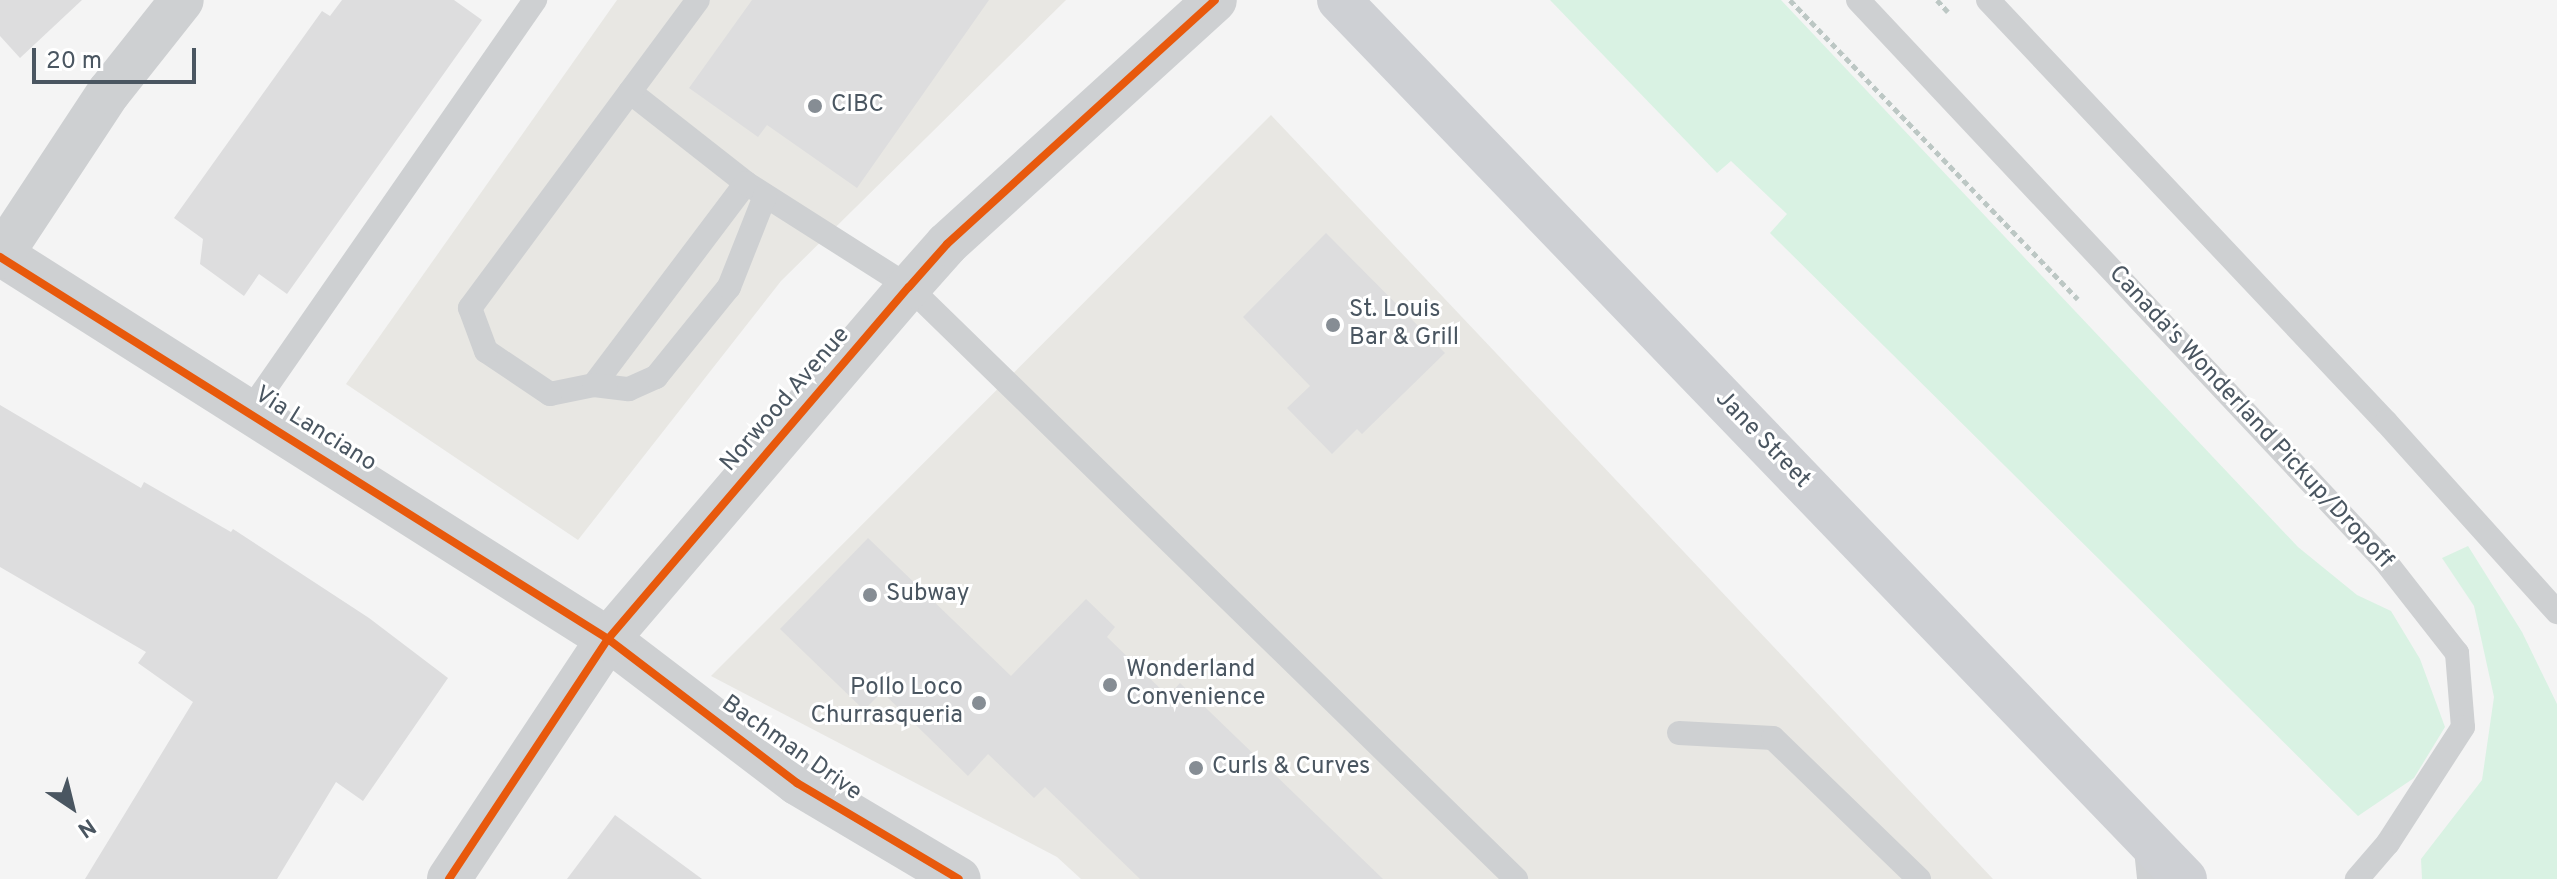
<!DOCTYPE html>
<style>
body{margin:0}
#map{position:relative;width:2557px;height:879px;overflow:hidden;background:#f4f4f4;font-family:Overpass,sans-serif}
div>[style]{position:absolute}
.commercial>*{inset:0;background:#e8e7e3}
.green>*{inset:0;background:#d9f2e3}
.building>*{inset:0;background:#ddddde}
.path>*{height:5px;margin-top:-2.5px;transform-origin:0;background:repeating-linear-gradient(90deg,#bcc7c4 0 6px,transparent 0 10px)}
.lane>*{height:24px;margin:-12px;padding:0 12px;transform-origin:12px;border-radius:12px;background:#ced0d2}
.street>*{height:44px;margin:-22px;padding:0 22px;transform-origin:22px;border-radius:22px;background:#ced0d2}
.secondary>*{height:44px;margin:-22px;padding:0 22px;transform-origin:22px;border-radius:22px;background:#ced0d4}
.cycleway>*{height:8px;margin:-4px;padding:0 4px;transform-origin:4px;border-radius:4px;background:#e8590c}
.dots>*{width:22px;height:22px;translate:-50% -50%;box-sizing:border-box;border:4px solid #fff;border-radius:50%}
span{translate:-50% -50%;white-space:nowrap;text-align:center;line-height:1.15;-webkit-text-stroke:6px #fff;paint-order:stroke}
.poi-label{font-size:24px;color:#4a5661}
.left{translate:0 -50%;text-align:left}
.right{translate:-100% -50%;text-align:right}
.street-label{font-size:24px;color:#4a5661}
.north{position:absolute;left:32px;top:767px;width:80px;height:80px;-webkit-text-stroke:6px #fff;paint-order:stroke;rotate:145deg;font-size:22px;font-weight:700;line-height:32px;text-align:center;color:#4a5661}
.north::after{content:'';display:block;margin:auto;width:28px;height:36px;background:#4a5661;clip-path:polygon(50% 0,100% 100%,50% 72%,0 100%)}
.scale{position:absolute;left:32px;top:48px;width:164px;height:36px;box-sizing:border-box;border:4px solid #4a5661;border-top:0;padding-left:10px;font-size:24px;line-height:28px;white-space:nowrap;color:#4a5661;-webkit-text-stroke:6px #fff;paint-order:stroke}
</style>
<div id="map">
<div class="commercial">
<i style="clip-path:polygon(617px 0,1066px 0,781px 281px,578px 540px,346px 384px)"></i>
<i style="clip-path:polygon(1271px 115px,1993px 879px,1081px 879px,1057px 857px,711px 676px)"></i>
</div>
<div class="green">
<i style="clip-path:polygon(1550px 0,1781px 0,2298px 547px,2357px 595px,2391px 611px,2420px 659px,2445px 727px,2414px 778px,2358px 816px,1770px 233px,1787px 214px,1731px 161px,1717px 173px)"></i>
<i style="clip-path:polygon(2468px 546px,2522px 632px,2557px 704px,2557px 879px,2422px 879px,2421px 859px,2482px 780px,2494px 697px,2474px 606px,2442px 558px)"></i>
</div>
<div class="building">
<i style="clip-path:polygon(0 0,82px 0,20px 58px,0 36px)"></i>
<i style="clip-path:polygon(342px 0,454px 0,482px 20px,287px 294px,259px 274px,244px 296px,200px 264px,203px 239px,174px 218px,322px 11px,330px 16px)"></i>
<i style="clip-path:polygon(752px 0,989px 0,857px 188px,767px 125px,758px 137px,689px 88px)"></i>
<i style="clip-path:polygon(1326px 233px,1445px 353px,1362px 434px,1357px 429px,1332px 454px,1287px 408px,1310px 386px,1243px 317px)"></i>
<i style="clip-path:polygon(0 405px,141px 488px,144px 482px,231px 532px,233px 529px,369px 618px,448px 678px,363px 801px,336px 782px,277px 879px,85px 879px,193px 702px,138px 663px,146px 652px,0 567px)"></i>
<i style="clip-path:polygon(868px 538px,1011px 676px,1086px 599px,1115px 627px,1107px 637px,1168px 696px,1180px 683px,1383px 879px,1140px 879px,1045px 787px,1034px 798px,988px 754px,968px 776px,882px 692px,864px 710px,780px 629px)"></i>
<i style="clip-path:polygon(615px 815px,702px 879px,567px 879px)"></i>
</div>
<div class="path">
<i style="left:1790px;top:0;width:415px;rotate:46.1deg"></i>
<i style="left:1937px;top:0;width:16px;rotate:47deg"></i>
</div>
<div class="lane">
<i style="left:1858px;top:0;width:770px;rotate:46.79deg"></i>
<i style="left:2385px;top:561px;width:117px;rotate:52deg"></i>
<i style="left:2457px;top:653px;width:74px;rotate:85.4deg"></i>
<i style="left:2463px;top:727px;width:138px;rotate:122.9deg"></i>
<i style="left:2388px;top:843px;width:48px;rotate:130.7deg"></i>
<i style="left:1988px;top:0;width:580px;rotate:46.68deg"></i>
<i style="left:2386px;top:422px;width:256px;rotate:48deg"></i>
<i style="left:630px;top:92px;width:147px;rotate:38.1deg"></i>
<i style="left:746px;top:183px;width:253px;rotate:127deg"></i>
<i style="left:594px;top:385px;width:45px;rotate:168.4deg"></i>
<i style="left:550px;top:394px;width:77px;rotate:-146.1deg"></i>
<i style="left:486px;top:351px;width:46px;rotate:-110.4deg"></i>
<i style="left:470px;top:308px;width:383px;rotate:-53.5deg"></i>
<i style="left:746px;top:183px;width:193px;rotate:32.5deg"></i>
<i style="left:909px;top:287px;width:848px;rotate:44.28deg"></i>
<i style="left:594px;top:385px;width:35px;rotate:7deg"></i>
<i style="left:629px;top:389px;width:30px;rotate:-24deg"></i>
<i style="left:656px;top:377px;width:116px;rotate:-51deg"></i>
<i style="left:729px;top:287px;width:98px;rotate:-68.4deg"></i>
<i style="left:249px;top:412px;width:502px;rotate:-55.23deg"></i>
<i style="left:1679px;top:733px;width:94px;rotate:3deg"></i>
<i style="left:1773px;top:738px;width:203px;rotate:44deg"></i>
<i style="left:2145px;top:840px;width:39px;rotate:84deg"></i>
</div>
<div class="street">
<i style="left:2px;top:255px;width:717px;rotate:32.36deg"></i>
<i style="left:608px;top:639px;width:238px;rotate:37.3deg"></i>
<i style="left:797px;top:783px;width:188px;rotate:30.7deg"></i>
<i style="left:0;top:257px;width:198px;rotate:-56.6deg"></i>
<i style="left:109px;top:92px;width:117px;rotate:-51.6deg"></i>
<i style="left:449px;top:879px;width:288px;rotate:-56.5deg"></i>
<i style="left:608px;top:639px;width:463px;rotate:-49.5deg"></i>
<i style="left:909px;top:287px;width:57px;rotate:-48.5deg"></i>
<i style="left:947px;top:244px;width:362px;rotate:-42.3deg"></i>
</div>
<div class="secondary">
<i style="left:1339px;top:0;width:1220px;rotate:46.1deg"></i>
</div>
<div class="cycleway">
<i style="left:0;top:257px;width:718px;rotate:32.14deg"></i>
<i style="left:608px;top:639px;width:238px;rotate:37.3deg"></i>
<i style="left:797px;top:783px;width:188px;rotate:30.7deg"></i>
<i style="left:449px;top:879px;width:288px;rotate:-56.5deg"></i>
<i style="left:608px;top:639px;width:463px;rotate:-49.5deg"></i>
<i style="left:909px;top:287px;width:57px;rotate:-48.5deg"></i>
<i style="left:947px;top:244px;width:362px;rotate:-42.3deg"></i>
</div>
<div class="dots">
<i style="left:815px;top:106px;background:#868d94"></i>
<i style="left:1333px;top:325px;background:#868d94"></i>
<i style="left:870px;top:595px;background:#868d94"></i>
<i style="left:1110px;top:685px;background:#868d94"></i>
<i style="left:979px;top:703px;background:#868d94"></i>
<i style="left:1196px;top:768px;background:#868d94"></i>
</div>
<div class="poi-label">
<span class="left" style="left:831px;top:106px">CIBC</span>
<span class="left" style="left:1349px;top:325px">St. Louis<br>Bar &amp; Grill</span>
<span class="left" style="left:886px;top:595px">Subway</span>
<span class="left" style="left:1126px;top:685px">Wonderland<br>Convenience</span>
<span class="right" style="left:963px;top:703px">Pollo Loco<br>Churrasqueria</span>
<span class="left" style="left:1212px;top:768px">Curls &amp; Curves</span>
</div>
<div class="street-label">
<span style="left:786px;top:400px;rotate:-49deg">Norwood Avenue</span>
<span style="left:2250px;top:418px;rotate:47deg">Canada's Wonderland Pickup/Dropoff</span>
<span style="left:315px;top:430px;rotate:32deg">Via Lanciano</span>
<span style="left:1762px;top:440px;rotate:46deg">Jane Street</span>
<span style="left:791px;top:749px;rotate:35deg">Bachman Drive</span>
</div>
<div class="north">N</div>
<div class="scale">20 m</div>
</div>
